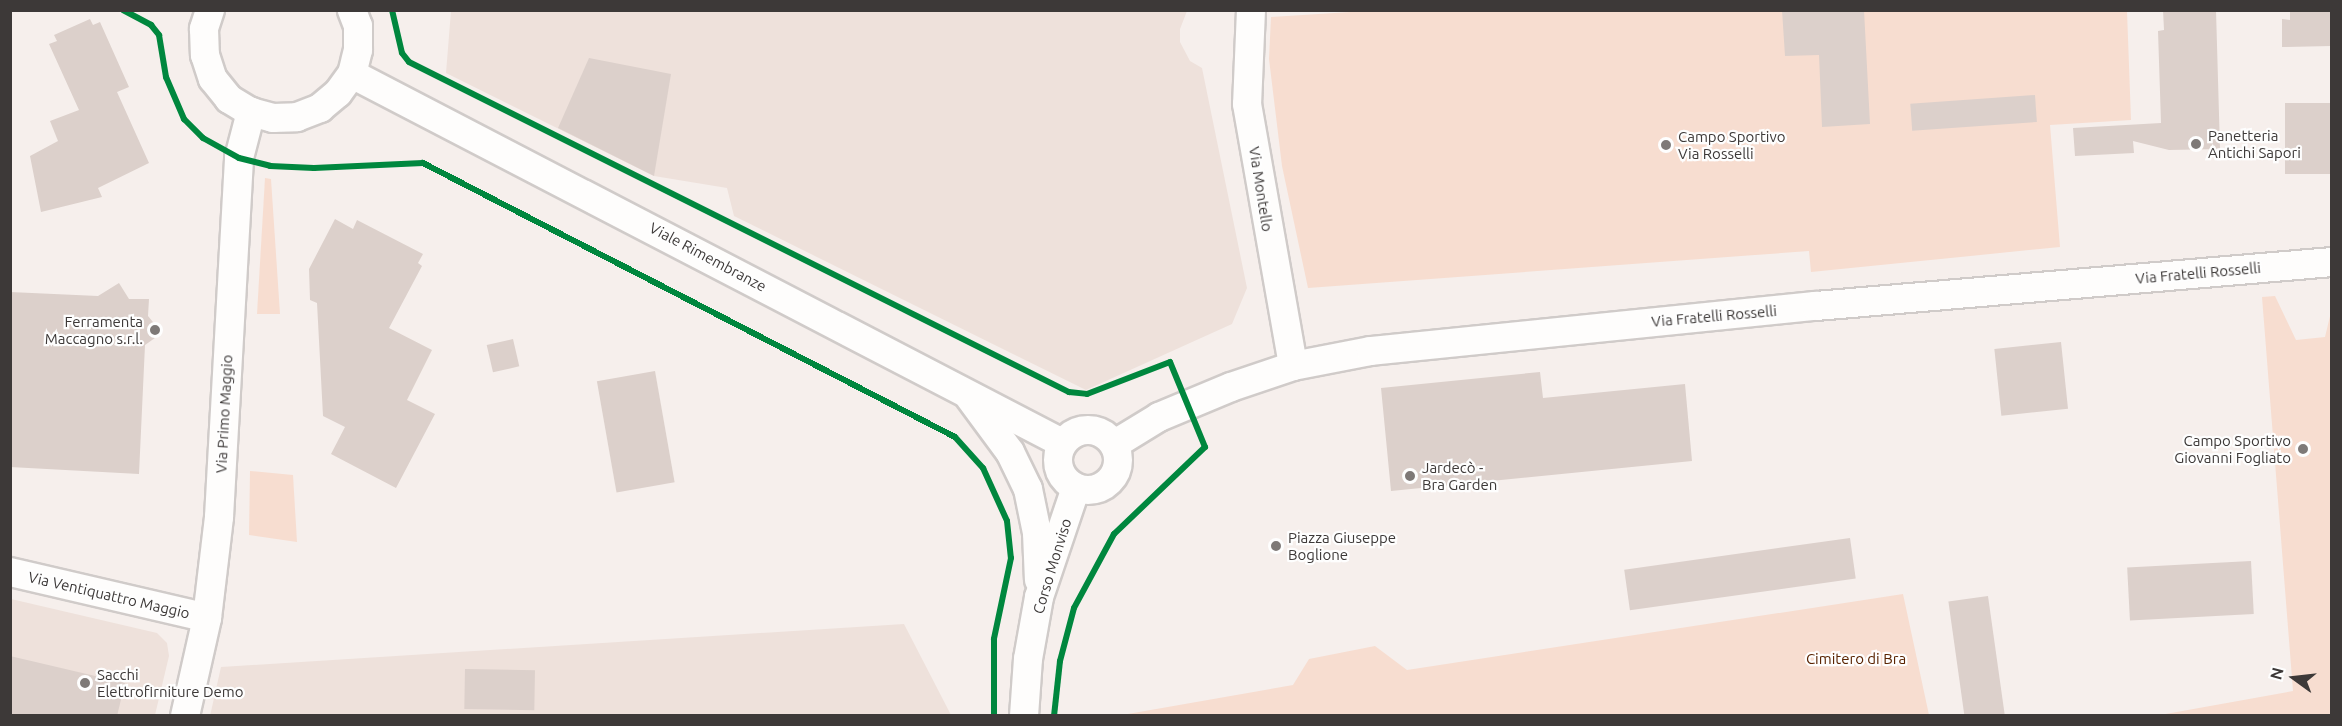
<!DOCTYPE html>
<meta charset="utf-8">
<style>
body{margin:0}
#map{position:relative;width:2342px;height:726px;overflow:hidden;background:#f6efec;font-family:Ubuntu,sans-serif}
div>[style]{position:absolute}
.built>*{inset:0;background:#eee1db}
.green>*{inset:0;background:#f7ddd0}
.building>*{inset:0;background:#dcd0cb;transform-origin:0 0}
.roads{filter:drop-shadow(2px 0 #d0cbc9) drop-shadow(-2px 0 #d0cbc9) drop-shadow(0 2px #d0cbc9) drop-shadow(0 -2px #d0cbc9)}
.minor>*{height:28px;margin:-14px;padding:0 14px;transform-origin:14px;border-radius:14px;background:#fefdfc}
.minor>.ring{margin:-14px;padding:0;box-sizing:content-box;background:none;border:28px solid #fefdfc;border-radius:50%}
.cycleway>*{height:6px;margin:-3px;padding:0 3px;transform-origin:3px;border-radius:3px;background:#00873e}
.dots>*{width:16px;height:16px;translate:-50% -50%;box-sizing:border-box;border:3px solid #fefefe;border-radius:50%}
span{translate:-50% -50%;white-space:nowrap;text-align:center;line-height:1.15;-webkit-text-stroke:4.5px #fefefe;paint-order:stroke}
.poi-label{font-size:15px;color:#3d3938}
.left{translate:0 -50%;text-align:left}
.right{translate:-100% -50%;text-align:right}
.street-label{font-size:15px;color:#3d3938}
.park-label{font-size:15px;color:#592300}
.frame{position:absolute;inset:0;border:12px solid #3d3938;pointer-events:none}
.north{position:absolute;left:2264px;top:648px;width:60px;height:60px;-webkit-text-stroke:4px #fefefe;paint-order:stroke;rotate:285deg;font-size:16px;font-weight:700;line-height:24px;text-align:center;color:#3d3938}
.north::after{content:'';display:block;margin:auto;width:21px;height:27px;background:#3d3938;clip-path:polygon(50% 0,100% 100%,50% 72%,0 100%)}
</style>
<div id="map">
<div class="built">
<i style="clip-path:polygon(451px 11px,1187px 11px,1180px 29px,1180px 42px,1190px 61px,1202px 68px,1247px 288px,1232px 324px,1086px 390px,734px 216px,727px 188px,654px 176px,446px 73px)"></i>
<i style="clip-path:polygon(11px 599px,157px 633px,167px 643px,169px 656px,155px 715px,11px 716px)"></i>
<i style="clip-path:polygon(904px 624px,951px 715px,210px 716px,221px 667px)"></i>
</div>
<div class="green">
<i style="clip-path:polygon(1382px 10px,2127px 11px,2131px 120px,2050px 125px,2060px 247px,1811px 272px,1809px 251px,1308px 288px,1282px 166px,1269px 59px,1271px 17px)"></i>
<i style="clip-path:polygon(265px 178px,271px 179px,280px 314px,257px 314px)"></i>
<i style="clip-path:polygon(2275px 296px,2296px 340px,2325px 337px,2331px 312px,2331px 715px,2160px 715px,2293px 691px,2262px 297px)"></i>
<i style="clip-path:polygon(250px 471px,293px 475px,297px 542px,249px 535px)"></i>
<i style="clip-path:polygon(1903px 594px,1929px 715px,1122px 715px,1293px 685px,1309px 659px,1375px 646px,1407px 670px)"></i>
</div>
<div class="building">
<i style="clip-path:polygon(1782px 10px,1864px 10px,1870px 124px,1822px 127px,1819px 55px,1785px 56px)"></i>
<i style="clip-path:polygon(2163px 10px,2216px 10px,2220px 149px,2169px 150px,2133px 141px,2134px 153px,2075px 156px,2073px 128px,2161px 123px,2158px 31px,2164px 30px)"></i>
<i style="clip-path:polygon(2290px 10px,2331px 10px,2331px 46px,2282px 47px,2282px 19px,2290px 20px)"></i>
<i style="clip-path:polygon(90px 19px,93px 25px,100px 22px,129px 87px,117px 92px,149px 163px,98px 188px,102px 197px,41px 212px,30px 156px,58px 141px,50px 121px,79px 110px,49px 44px,57px 41px,54px 35px)"></i>
<i style="clip-path:polygon(589px 58px,671px 74px,654px 176px,558px 128px)"></i>
<i style="left:2035px;top:95px;width:27px;height:125px;rotate:86deg"></i>
<i style="left:2331px;top:103px;width:71px;height:46px;rotate:90deg"></i>
<i style="clip-path:polygon(335px 219px,353px 229px,357px 220px,423px 254px,418px 263px,422px 266px,389px 328px,432px 350px,407px 400px,435px 414px,396px 488px,331px 454px,345px 427px,323px 416px,317px 303px,310px 300px,309px 269px)"></i>
<i style="clip-path:polygon(119px 283px,129px 299px,149px 299px,148px 316px,162px 333px,145px 345px,139px 474px,10px 467px,10px 292px,98px 296px)"></i>
<i style="left:513px;top:339px;width:28px;height:27px;rotate:77deg"></i>
<i style="left:2061px;top:342px;width:67px;height:67px;rotate:84deg"></i>
<i style="left:655px;top:371px;width:113px;height:59px;rotate:80deg"></i>
<i style="clip-path:polygon(1540px 372px,1543px 398px,1685px 384px,1692px 461px,1391px 491px,1381px 388px)"></i>
<i style="left:1850px;top:538px;width:41px;height:228px;rotate:82deg"></i>
<i style="left:2251px;top:561px;width:53px;height:124px;rotate:87deg"></i>
<i style="left:1988px;top:596px;width:121px;height:40px;rotate:82deg"></i>
<i style="clip-path:polygon(10px 656px,125px 683px,117px 716px,10px 716px)"></i>
<i style="left:465px;top:669px;width:70px;height:40px;rotate:1deg"></i>
</div>
<div class="roads">
<div class="minor">
<i style="left:210px;top:10px;width:20px;rotate:108deg"></i>
<i style="left:204px;top:29px;width:26px;rotate:88deg"></i>
<i style="left:205px;top:55px;width:25px;rotate:72deg"></i>
<i style="left:213px;top:79px;width:26px;rotate:51deg"></i>
<i style="left:229px;top:99px;width:26px;rotate:31deg"></i>
<i style="left:251px;top:112px;width:23px;rotate:15deg"></i>
<i style="left:273px;top:118px;width:24px;rotate:-2deg"></i>
<i style="left:297px;top:117px;width:25px;rotate:-21deg"></i>
<i style="left:320px;top:108px;width:23px;rotate:-40deg"></i>
<i style="left:338px;top:93px;width:24px;rotate:-54deg"></i>
<i style="left:352px;top:74px;width:25px;rotate:-76deg"></i>
<i style="left:358px;top:50px;width:24px;rotate:-90deg"></i>
<i style="left:358px;top:26px;width:17px;rotate:-111deg"></i>
<i style="left:1251px;top:10px;width:94px;rotate:92.4deg"></i>
<i style="left:1247px;top:104px;width:266px;rotate:80deg"></i>
<i style="left:352px;top:74px;width:800px;rotate:27.46deg"></i>
<i style="left:970px;top:398px;width:67px;rotate:53.5deg"></i>
<i style="left:1010px;top:452px;width:41px;rotate:64.1deg"></i>
<i style="left:1028px;top:489px;width:45px;rotate:78.4deg"></i>
<i style="left:1037px;top:533px;width:47px;rotate:87.6deg"></i>
<i class="ring" style="left:1058px;top:430px;width:32px;height:32px"></i>
<i style="left:1115px;top:444px;width:52px;rotate:-31.5deg"></i>
<i style="left:1159px;top:417px;width:78px;rotate:-22.6deg"></i>
<i style="left:1231px;top:387px;width:65px;rotate:-18.7deg"></i>
<i style="left:1293px;top:366px;width:79px;rotate:-10.9deg"></i>
<i style="left:1371px;top:351px;width:447px;rotate:-5.8deg"></i>
<i style="left:1816px;top:306px;width:518px;rotate:-4.87deg"></i>
<i style="left:10px;top:572px;width:202px;rotate:13.1deg"></i>
<i style="left:185px;top:716px;width:100px;rotate:-77.3deg"></i>
<i style="left:207px;top:618px;width:102px;rotate:-83.2deg"></i>
<i style="left:219px;top:517px;width:360px;rotate:-86.8deg"></i>
<i style="left:239px;top:158px;width:48px;rotate:-75.4deg"></i>
<i style="left:1024px;top:716px;width:57px;rotate:-86deg"></i>
<i style="left:1028px;top:659px;width:63px;rotate:-79.9deg"></i>
<i style="left:1039px;top:597px;width:115px;rotate:-71.3deg"></i>
</div>
</div>
<div class="cycleway">
<i style="left:123px;top:10px;width:32px;rotate:28deg"></i>
<i style="left:151px;top:25px;width:13px;rotate:51deg"></i>
<i style="left:159px;top:35px;width:43px;rotate:80.5deg"></i>
<i style="left:166px;top:77px;width:46px;rotate:66.8deg"></i>
<i style="left:184px;top:119px;width:27px;rotate:45deg"></i>
<i style="left:203px;top:138px;width:41px;rotate:29.1deg"></i>
<i style="left:239px;top:158px;width:32px;rotate:14deg"></i>
<i style="left:270px;top:166px;width:44px;rotate:2.6deg"></i>
<i style="left:314px;top:168px;width:109px;rotate:-2.6deg"></i>
<i style="left:423px;top:163px;width:598px;rotate:27.25deg"></i>
<i style="left:955px;top:437px;width:42px;rotate:47.9deg"></i>
<i style="left:983px;top:468px;width:58px;rotate:65.6deg"></i>
<i style="left:1007px;top:521px;width:37px;rotate:84deg"></i>
<i style="left:1011px;top:558px;width:83px;rotate:101.9deg"></i>
<i style="left:994px;top:639px;width:77px;rotate:90deg"></i>
<i style="left:392px;top:10px;width:44px;rotate:76.9deg"></i>
<i style="left:402px;top:53px;width:11px;rotate:52deg"></i>
<i style="left:409px;top:62px;width:738px;rotate:26.57deg"></i>
<i style="left:1069px;top:392px;width:18px;rotate:6deg"></i>
<i style="left:1087px;top:394px;width:89px;rotate:-21.1deg"></i>
<i style="left:1170px;top:362px;width:92px;rotate:67.6deg"></i>
<i style="left:1205px;top:447px;width:126px;rotate:136.3deg"></i>
<i style="left:1114px;top:534px;width:84px;rotate:118.4deg"></i>
<i style="left:1074px;top:608px;width:55px;rotate:104.8deg"></i>
<i style="left:1060px;top:661px;width:55px;rotate:96.2deg"></i>
</div>
<div class="dots">
<i style="left:2196px;top:144px;background:#7e7977"></i>
<i style="left:1666px;top:145px;background:#7e7977"></i>
<i style="left:155px;top:330px;background:#7e7977"></i>
<i style="left:2303px;top:449px;background:#7e7977"></i>
<i style="left:1410px;top:476px;background:#7e7977"></i>
<i style="left:1276px;top:546px;background:#7e7977"></i>
<i style="left:85px;top:683px;background:#7e7977"></i>
</div>
<div class="poi-label">
<span class="left" style="left:2208px;top:144px">Panetteria<br>Antichi Sapori</span>
<span class="left" style="left:1678px;top:145px">Campo Sportivo<br>Via Rosselli</span>
<span class="right" style="left:143px;top:330px">Ferramenta<br>Maccagno s.r.l.</span>
<span class="right" style="left:2291px;top:449px">Campo Sportivo<br>Giovanni Fogliato</span>
<span class="left" style="left:1422px;top:476px">Jardecò -<br>Bra Garden</span>
<span class="left" style="left:1288px;top:546px">Piazza Giuseppe<br>Boglione</span>
<span class="left" style="left:97px;top:683px">Sacchi<br>Elettrofirniture Demo</span>
</div>
<div class="street-label">
<span style="left:1261px;top:189px;rotate:81deg">Via Montello</span>
<span style="left:708px;top:257px;rotate:28deg">Viale Rimembranze</span>
<span style="left:2198px;top:273px;rotate:-5deg">Via Fratelli Rosselli</span>
<span style="left:1714px;top:316px;rotate:-5deg">Via Fratelli Rosselli</span>
<span style="left:224px;top:414px;rotate:-87deg">Via Primo Maggio</span>
<span style="left:1052px;top:566px;rotate:-73deg">Corso Monviso</span>
<span style="left:109px;top:595px;rotate:13deg">Via Ventiquattro Maggio</span>
</div>
<div class="park-label">
<span style="left:1856px;top:659px">Cimitero di Bra</span>
</div>
<div class="frame"></div>
<div class="north">N</div>
</div>
